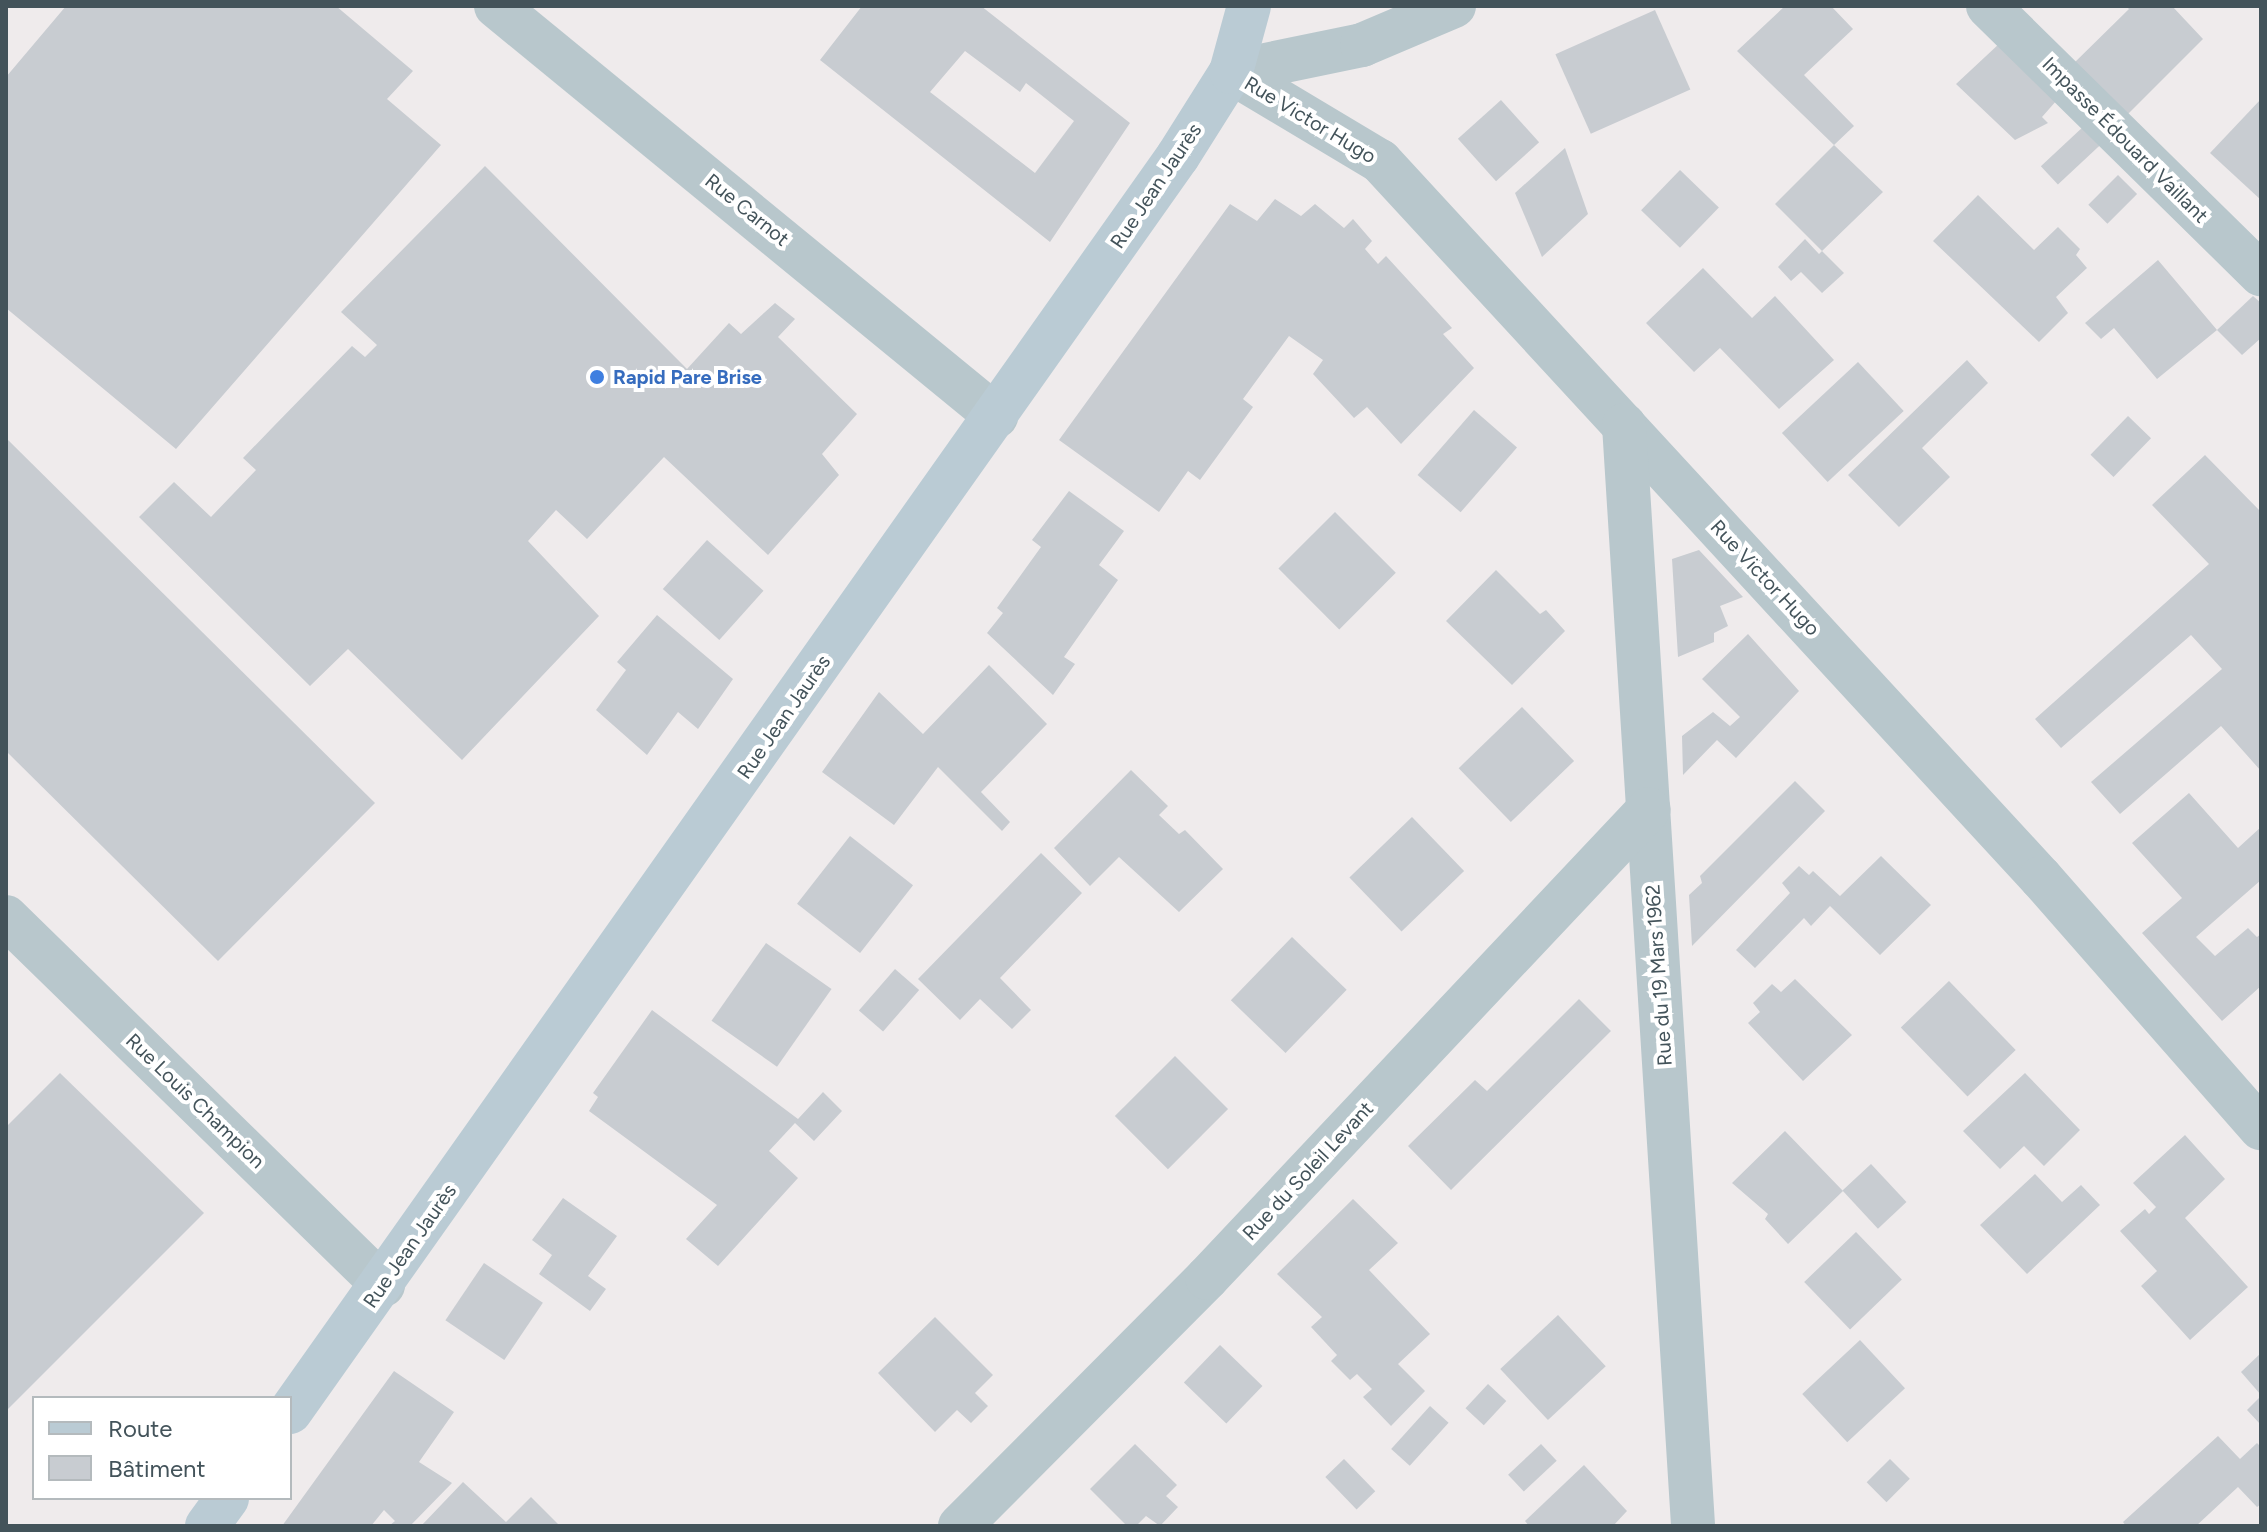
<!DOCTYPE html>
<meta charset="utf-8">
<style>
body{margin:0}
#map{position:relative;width:2267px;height:1532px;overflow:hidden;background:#efebec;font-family:Figtree,sans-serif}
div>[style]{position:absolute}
.building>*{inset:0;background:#c8ccd1;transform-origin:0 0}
.street>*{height:44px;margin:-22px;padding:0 22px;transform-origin:22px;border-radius:22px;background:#b8c7cc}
.secondary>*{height:44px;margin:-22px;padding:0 22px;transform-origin:22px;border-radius:22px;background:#bacbd4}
.dots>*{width:22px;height:22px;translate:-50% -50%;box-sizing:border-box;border:4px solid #fff;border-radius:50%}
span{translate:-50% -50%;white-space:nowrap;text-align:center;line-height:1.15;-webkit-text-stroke:8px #fff;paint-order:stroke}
.street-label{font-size:20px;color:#43535a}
.shop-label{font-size:20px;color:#366cbe;font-weight:700}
.left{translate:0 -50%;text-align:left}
.frame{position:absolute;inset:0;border:8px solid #43535a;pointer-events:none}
.legend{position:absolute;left:32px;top:1396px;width:260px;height:104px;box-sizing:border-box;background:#fff;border:2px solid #b4babd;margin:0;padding:10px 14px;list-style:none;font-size:24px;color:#43535a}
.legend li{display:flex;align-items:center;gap:16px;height:40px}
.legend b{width:40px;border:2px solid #b4babd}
</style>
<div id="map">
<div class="building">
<i style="clip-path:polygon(66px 6px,336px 6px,413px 71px,387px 99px,441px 145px,176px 449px,6px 308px,6px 77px)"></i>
<i style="clip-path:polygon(evenodd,862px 6px,981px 6px,1130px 123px,1050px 242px,820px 60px,862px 6px,965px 51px,1020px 92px,1026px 83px,1074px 121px,1035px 173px,930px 92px,965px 51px)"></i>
<i style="clip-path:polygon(1785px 6px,1831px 6px,1853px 29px,1804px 75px,1854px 126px,1834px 145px,1737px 51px)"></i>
<i style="clip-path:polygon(2126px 6px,2172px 6px,2203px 39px,2124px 118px,2071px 66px,2129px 9px)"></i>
<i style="left:1655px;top:10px;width:87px;height:109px;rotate:66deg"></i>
<i style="clip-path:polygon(2000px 43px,2057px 100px,2042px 117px,2048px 123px,2015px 140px,1956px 84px)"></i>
<i style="clip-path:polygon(2261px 99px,2261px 200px,2210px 153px)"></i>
<i style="left:1501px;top:100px;width:57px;height:58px;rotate:48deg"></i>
<i style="left:2084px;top:126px;width:25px;height:59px;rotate:47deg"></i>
<i style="clip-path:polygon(1834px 145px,1883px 192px,1822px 251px,1844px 273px,1822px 293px,1801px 272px,1791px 281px,1778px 267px,1805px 239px,1819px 254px,1822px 251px,1775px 204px)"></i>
<i style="clip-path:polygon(1565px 148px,1588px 214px,1542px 257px,1515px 193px)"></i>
<i style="clip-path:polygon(485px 166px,687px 369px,729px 323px,741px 334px,775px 303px,795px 319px,778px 337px,857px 414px,822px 454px,839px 475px,768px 555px,664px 457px,587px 539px,556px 510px,528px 541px,599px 616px,462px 760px,348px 649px,310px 686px,139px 517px,174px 482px,211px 517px,256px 470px,243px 458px,273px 427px,352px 346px,365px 357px,377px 345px,341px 312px)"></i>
<i style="left:1680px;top:170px;width:54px;height:56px;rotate:44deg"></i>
<i style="left:2118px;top:175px;width:27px;height:42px;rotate:45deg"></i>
<i style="clip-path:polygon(1978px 195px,2034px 250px,2058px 227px,2080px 249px,2076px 255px,2087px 268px,2056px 297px,2068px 313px,2039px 342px,1933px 241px)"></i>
<i style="clip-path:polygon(1275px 199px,1301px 216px,1315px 204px,1344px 228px,1353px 219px,1372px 241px,1365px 249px,1378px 264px,1386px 256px,1452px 328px,1443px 334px,1474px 368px,1401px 444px,1367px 407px,1354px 418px,1313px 374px,1323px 360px,1289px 336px,1243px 399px,1253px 407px,1200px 480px,1188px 471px,1159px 512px,1059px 440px,1230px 204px,1257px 221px)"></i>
<i style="clip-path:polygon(2158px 260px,2217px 330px,2157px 379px,2114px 328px,2101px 339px,2085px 323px)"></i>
<i style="clip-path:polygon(1703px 268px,1752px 318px,1775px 296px,1834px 360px,1779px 409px,1720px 348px,1694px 372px,1646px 323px)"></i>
<i style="clip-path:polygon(2253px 296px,2261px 303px,2261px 338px,2242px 355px,2217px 330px)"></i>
<i style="clip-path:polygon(1967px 360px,1988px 383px,1922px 448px,1950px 477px,1899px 527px,1848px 475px)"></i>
<i style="left:1858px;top:362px;width:67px;height:104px;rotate:47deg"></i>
<i style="left:1474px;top:410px;width:57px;height:86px;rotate:41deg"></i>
<i style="left:2128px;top:416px;width:32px;height:54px;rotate:44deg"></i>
<i style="clip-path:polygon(6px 438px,375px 803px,218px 961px,6px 751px)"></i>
<i style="clip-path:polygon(2205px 455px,2261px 512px,2261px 771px,2221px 726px,2120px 814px,2091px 782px,2222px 669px,2191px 635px,2061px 748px,2035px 719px,2209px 564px,2152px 505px)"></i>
<i style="clip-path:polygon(1069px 491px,1124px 531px,1099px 565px,1118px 580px,1064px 657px,1075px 664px,1053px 695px,987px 633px,1003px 613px,997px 608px,1041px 547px,1032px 540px)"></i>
<i style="left:1335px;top:512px;width:86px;height:80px;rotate:45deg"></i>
<i style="left:707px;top:540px;width:76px;height:66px;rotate:42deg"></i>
<i style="clip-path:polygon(1699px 550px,1743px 597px,1720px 606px,1728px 626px,1714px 633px,1714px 642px,1678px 657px,1672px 559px)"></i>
<i style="clip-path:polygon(1496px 570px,1540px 614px,1546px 610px,1565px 631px,1512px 685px,1446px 621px)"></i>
<i style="clip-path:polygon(657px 615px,733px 679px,698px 729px,678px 712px,647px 755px,596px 710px,626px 670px,617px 662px)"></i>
<i style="clip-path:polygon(1748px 634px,1799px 691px,1736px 758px,1717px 740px,1683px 775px,1682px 736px,1713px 712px,1730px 726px,1740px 717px,1702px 679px)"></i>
<i style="clip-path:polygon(989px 665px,1047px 724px,981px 792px,1010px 822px,1002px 831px,938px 767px,894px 825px,822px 772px,879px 692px,923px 734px)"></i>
<i style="left:1522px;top:707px;width:75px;height:88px;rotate:46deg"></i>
<i style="clip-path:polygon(1131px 770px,1168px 806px,1159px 815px,1179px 834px,1185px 830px,1223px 869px,1179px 912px,1119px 857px,1090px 886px,1054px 848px)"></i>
<i style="clip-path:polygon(1795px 781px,1825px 811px,1692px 946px,1689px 895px,1702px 883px,1700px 876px)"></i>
<i style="clip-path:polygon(2189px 793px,2238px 848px,2261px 827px,2261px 880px,2196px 937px,2215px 956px,2248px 928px,2257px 937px,2261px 934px,2261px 986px,2222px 1021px,2142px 933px,2182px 898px,2132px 843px)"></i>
<i style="left:1412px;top:817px;width:75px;height:87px;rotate:46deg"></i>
<i style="left:850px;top:836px;width:80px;height:86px;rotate:38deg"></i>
<i style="clip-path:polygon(1041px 853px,1082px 893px,1000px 978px,1031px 1010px,1012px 1029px,980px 999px,960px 1020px,918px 979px)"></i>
<i style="clip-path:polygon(1881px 856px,1931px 905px,1880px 955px,1830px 906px,1811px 926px,1804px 918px,1755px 968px,1736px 950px,1790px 893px,1782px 883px,1799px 866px,1809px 875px,1813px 871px,1840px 896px)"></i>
<i style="left:1292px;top:937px;width:76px;height:88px;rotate:44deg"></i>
<i style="left:766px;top:943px;width:80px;height:95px;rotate:35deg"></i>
<i style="left:895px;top:969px;width:32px;height:55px;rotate:41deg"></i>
<i style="clip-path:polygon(1795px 979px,1852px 1035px,1803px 1081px,1748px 1023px,1760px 1012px,1753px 1003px,1772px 984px,1781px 992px)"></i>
<i style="left:1949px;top:981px;width:96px;height:67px;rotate:46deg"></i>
<i style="clip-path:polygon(1579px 999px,1611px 1031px,1451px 1190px,1408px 1146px,1475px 1080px,1487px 1091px)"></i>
<i style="clip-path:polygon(652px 1010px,798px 1119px,823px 1092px,842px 1111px,814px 1141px,795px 1123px,769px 1151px,798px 1178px,718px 1266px,686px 1239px,717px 1205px,589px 1111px,598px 1097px,593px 1093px)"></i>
<i style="left:1175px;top:1056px;width:75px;height:85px;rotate:45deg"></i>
<i style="clip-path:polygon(60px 1073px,204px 1213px,6px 1411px,6px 1127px)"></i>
<i style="clip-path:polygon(2025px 1073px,2080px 1130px,2044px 1166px,2024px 1146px,2000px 1169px,1963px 1131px)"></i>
<i style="clip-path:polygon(1785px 1131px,1843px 1191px,1788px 1244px,1765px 1219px,1768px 1214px,1732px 1183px)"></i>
<i style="clip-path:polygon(2185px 1135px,2225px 1179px,2185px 1218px,2248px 1287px,2190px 1340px,2141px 1286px,2157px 1271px,2120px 1231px,2145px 1209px,2149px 1214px,2156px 1207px,2133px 1183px)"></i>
<i style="left:1871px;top:1164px;width:52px;height:39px;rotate:47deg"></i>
<i style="clip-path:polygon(2035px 1174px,2062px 1202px,2081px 1185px,2100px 1205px,2027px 1274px,1980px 1225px)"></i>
<i style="clip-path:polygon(563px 1198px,617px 1236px,588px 1276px,606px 1289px,590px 1311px,539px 1274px,552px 1255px,532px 1240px)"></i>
<i style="clip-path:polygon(1353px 1199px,1398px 1243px,1369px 1270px,1430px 1334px,1398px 1364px,1425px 1391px,1391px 1426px,1363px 1397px,1372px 1389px,1357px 1374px,1350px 1380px,1331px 1361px,1337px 1355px,1311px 1327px,1322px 1317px,1277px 1274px)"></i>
<i style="left:1856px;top:1232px;width:66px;height:72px;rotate:46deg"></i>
<i style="left:484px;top:1263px;width:71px;height:69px;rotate:34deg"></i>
<i style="left:1558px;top:1315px;width:70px;height:79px;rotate:47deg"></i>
<i style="clip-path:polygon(935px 1317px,993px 1375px,975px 1393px,988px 1406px,971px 1423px,957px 1410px,935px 1432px,878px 1373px)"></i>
<i style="left:1860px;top:1340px;width:66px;height:79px;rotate:47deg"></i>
<i style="left:1220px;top:1345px;width:59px;height:52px;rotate:44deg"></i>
<i style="clip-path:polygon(2261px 1353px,2261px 1395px,2241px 1372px)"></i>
<i style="clip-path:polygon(394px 1371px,454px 1412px,419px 1462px,452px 1483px,410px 1526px,389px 1526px,395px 1521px,384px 1510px,371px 1526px,282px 1526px)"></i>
<i style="left:1488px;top:1384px;width:25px;height:33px;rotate:43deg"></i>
<i style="clip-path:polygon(2261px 1396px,2261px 1425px,2247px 1410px)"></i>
<i style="left:1430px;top:1406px;width:25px;height:58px;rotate:42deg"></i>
<i style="clip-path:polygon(2218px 1436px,2240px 1459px,2257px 1443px,2261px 1447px,2261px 1504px,2257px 1507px,2238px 1487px,2196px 1526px,2126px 1526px,2123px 1522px)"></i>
<i style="clip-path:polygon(1135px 1444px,1177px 1485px,1166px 1496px,1178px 1507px,1160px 1526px,1146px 1516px,1136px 1526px,1127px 1526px,1090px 1489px)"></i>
<i style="left:1541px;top:1444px;width:23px;height:45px;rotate:47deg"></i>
<i style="left:1344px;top:1459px;width:45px;height:26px;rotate:46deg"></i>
<i style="left:1890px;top:1459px;width:28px;height:33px;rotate:45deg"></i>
<i style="clip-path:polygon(1584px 1465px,1627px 1511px,1613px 1526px,1529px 1526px,1525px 1521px)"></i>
<i style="clip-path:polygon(463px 1482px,506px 1522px,531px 1497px,560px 1526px,421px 1526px)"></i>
</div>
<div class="street">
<i style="left:496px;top:6px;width:647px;rotate:39.35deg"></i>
<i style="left:1988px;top:6px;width:383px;rotate:44.5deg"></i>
<i style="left:1231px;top:72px;width:174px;rotate:30.9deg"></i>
<i style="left:1380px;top:161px;width:975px;rotate:47.33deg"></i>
<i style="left:2041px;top:878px;width:333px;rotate:48.7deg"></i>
<i style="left:1231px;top:72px;width:134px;rotate:-11.6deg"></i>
<i style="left:1362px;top:45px;width:100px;rotate:-23deg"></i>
<i style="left:1624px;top:425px;width:1103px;rotate:86.41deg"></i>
<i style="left:6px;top:917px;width:527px;rotate:44.31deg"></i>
<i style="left:960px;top:1526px;width:350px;rotate:-45.1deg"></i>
<i style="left:1207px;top:1278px;width:644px;rotate:-46.7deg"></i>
</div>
<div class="secondary">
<i style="left:290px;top:1412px;width:1538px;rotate:-54.74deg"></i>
<i style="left:1178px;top:156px;width:99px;rotate:-57.8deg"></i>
<i style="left:1231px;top:72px;width:68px;rotate:-74.7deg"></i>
<i style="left:207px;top:1526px;width:34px;rotate:-54deg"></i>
</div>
<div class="dots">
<i style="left:597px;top:377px;background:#3f7fe0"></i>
</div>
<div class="street-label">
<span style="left:1310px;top:120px;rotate:31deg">Rue Victor Hugo</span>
<span style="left:2125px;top:140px;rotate:45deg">Impasse Édouard Vaillant</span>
<span style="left:1156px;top:186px;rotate:-56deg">Rue Jean Jaurès</span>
<span style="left:747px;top:210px;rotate:39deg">Rue Carnot</span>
<span style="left:1765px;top:578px;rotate:47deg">Rue Victor Hugo</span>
<span style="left:784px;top:717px;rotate:-55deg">Rue Jean Jaurès</span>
<span style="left:1659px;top:975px;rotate:-94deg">Rue du 19 Mars 1962</span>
<span style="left:195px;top:1101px;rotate:44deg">Rue Louis Champion</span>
<span style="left:1308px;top:1171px;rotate:-47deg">Rue du Soleil Levant</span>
<span style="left:410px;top:1246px;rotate:-55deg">Rue Jean Jaurès</span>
</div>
<div class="shop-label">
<span class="left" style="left:613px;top:377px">Rapid Pare Brise</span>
</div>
<div class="frame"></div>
<ul class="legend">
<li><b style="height:10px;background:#bacbd4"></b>Route</li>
<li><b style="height:22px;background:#c8ccd1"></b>Bâtiment</li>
</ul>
</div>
